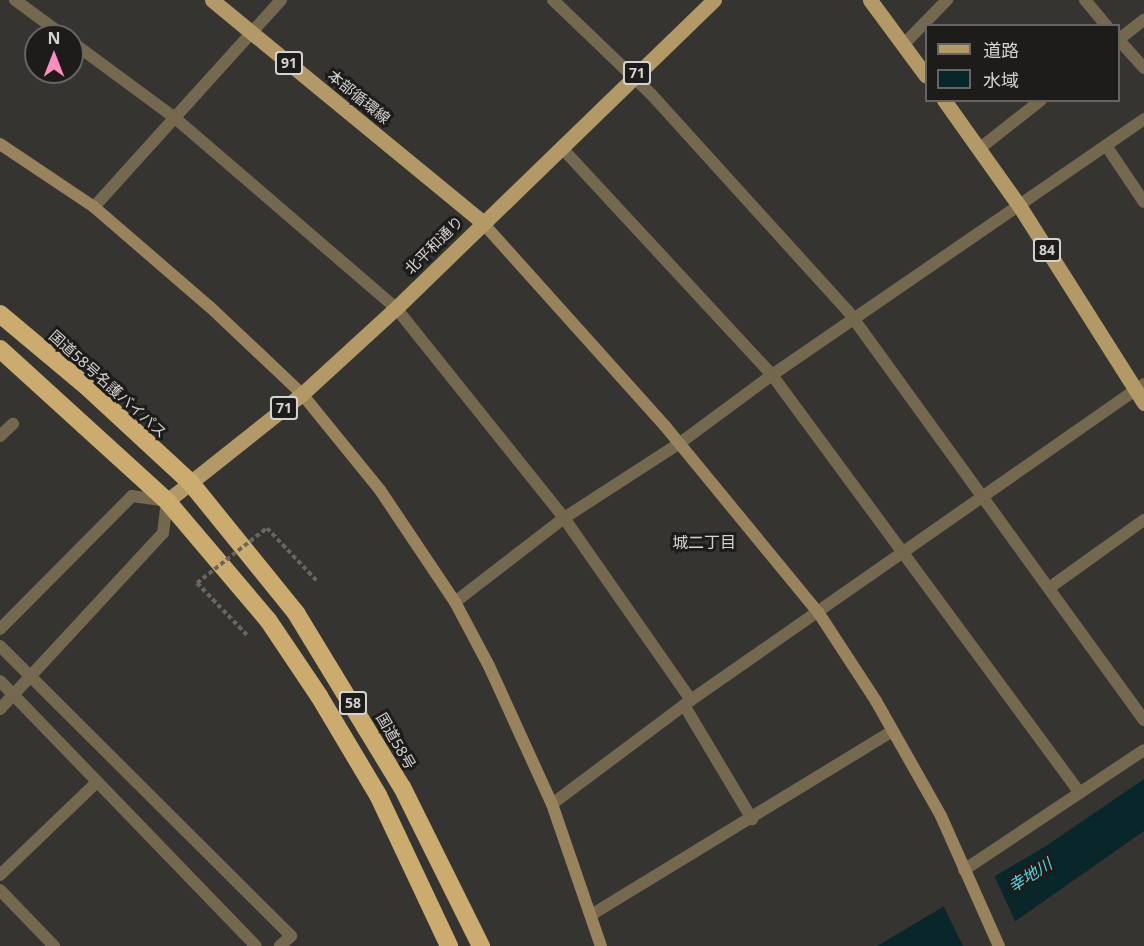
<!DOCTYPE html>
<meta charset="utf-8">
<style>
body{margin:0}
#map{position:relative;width:1144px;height:946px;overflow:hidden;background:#363431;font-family:"Noto Sans","Noto Sans JP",sans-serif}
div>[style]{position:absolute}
.water>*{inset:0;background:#09272a}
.pier>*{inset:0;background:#363431}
.path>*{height:4px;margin-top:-2px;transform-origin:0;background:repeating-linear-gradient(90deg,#686663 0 4.5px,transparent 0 7.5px)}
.lane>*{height:12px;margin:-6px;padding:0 6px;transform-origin:6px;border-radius:6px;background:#74684f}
.street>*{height:12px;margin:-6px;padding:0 6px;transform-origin:6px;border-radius:6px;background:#74684f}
.secondary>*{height:12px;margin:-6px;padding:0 6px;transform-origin:6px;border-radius:6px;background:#98835c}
.primary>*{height:15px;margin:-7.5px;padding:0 7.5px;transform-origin:7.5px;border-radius:7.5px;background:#b39966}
.highway>*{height:18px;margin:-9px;padding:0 9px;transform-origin:9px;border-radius:9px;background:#cbac6e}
.path-bridge>*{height:4px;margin-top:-2px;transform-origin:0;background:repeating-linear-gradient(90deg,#686663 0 4.5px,transparent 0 7.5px)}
span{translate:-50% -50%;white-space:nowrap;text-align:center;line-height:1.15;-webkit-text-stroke:6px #1d1c1b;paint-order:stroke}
.shield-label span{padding:2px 4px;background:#1d1c1b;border:2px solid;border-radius:4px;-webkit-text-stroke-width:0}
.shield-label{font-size:14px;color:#d5d3d1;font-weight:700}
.street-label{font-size:15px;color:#d5d3d1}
.neighbourhood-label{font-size:16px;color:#d5d3d1}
.water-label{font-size:16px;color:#4ed7e7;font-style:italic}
.legend{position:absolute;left:925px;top:24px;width:195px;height:78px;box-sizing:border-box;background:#1d1c1b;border:2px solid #676564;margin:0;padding:8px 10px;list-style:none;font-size:18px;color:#d5d3d1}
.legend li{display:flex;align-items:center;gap:12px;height:30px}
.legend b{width:30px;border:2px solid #676564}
.north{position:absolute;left:24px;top:24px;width:60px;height:60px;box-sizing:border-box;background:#1d1c1b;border:2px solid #676564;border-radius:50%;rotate:0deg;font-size:16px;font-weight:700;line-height:24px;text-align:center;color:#d5d3d1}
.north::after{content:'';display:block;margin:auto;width:21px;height:27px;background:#fe8ebd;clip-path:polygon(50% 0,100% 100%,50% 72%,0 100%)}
</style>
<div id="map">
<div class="water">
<i style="clip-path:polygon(1144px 779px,1144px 831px,980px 946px,877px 946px,1046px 846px)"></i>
</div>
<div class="pier">
<i style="clip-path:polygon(993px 873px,1016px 923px,985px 946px,963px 946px,942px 903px)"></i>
</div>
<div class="path">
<i style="left:267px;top:528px;width:73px;rotate:46.7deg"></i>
<i style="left:197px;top:583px;width:74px;rotate:46.1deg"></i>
</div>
<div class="lane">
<i style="left:1118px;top:40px;width:33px;rotate:-38deg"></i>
<i style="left:979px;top:149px;width:79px;rotate:-38.3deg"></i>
<i style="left:0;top:436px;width:18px;rotate:-43deg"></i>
<i style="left:1049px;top:588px;width:117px;rotate:-35.6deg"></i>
<i style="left:0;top:629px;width:187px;rotate:-45.2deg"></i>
<i style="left:132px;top:496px;width:35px;rotate:8deg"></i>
<i style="left:167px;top:501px;width:32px;rotate:97deg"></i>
<i style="left:163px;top:533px;width:240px;rotate:132.8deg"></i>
<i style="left:0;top:646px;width:411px;rotate:44.9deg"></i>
<i style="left:291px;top:936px;width:15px;rotate:138deg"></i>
<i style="left:0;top:681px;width:368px;rotate:46deg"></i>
<i style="left:0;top:875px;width:134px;rotate:-43.8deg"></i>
<i style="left:0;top:890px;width:78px;rotate:46deg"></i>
</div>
<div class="street">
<i style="left:15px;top:0;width:61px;rotate:36.3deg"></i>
<i style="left:553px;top:0;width:136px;rotate:43.8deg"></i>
<i style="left:651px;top:94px;width:293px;rotate:47.8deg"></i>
<i style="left:848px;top:311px;width:505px;rotate:54.11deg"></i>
<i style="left:1085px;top:0;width:34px;rotate:50deg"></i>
<i style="left:1118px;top:39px;width:39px;rotate:48deg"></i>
<i style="left:72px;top:42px;width:128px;rotate:36.4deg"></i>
<i style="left:175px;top:118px;width:291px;rotate:40.7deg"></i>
<i style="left:396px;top:308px;width:269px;rotate:51.3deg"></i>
<i style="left:564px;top:518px;width:222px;rotate:55.1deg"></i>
<i style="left:904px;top:44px;width:62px;rotate:-45.7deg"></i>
<i style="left:561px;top:147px;width:311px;rotate:47.2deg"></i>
<i style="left:772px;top:375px;width:519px;rotate:53.62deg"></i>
<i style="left:1107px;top:147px;width:66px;rotate:56.1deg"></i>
<i style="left:94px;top:207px;width:279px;rotate:-47.9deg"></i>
<i style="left:455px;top:602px;width:138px;rotate:-37.6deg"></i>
<i style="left:564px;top:518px;width:138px;rotate:-32.9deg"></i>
<i style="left:680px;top:443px;width:114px;rotate:-36.5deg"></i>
<i style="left:772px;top:375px;width:452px;rotate:-34.5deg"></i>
<i style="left:684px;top:705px;width:133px;rotate:59.2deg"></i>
<i style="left:552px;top:804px;width:174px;rotate:-36.8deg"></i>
<i style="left:691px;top:700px;width:552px;rotate:-34.9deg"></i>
<i style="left:964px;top:870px;width:216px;rotate:-33.7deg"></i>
<i style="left:591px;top:915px;width:353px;rotate:-31.4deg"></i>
</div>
<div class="secondary">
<i style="left:0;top:144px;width:113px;rotate:33.8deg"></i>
<i style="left:94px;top:207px;width:153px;rotate:40.8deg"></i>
<i style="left:210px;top:307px;width:127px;rotate:43.4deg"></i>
<i style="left:302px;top:394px;width:124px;rotate:50.9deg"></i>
<i style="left:380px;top:490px;width:135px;rotate:56.2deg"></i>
<i style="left:455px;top:602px;width:72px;rotate:62deg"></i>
<i style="left:489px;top:666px;width:152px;rotate:65.5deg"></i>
<i style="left:552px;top:804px;width:150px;rotate:71deg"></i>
<i style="left:482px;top:222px;width:274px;rotate:48.1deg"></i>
<i style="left:665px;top:426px;width:241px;rotate:50.6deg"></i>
<i style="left:818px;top:612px;width:106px;rotate:56.9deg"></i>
<i style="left:876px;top:701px;width:132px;rotate:60.5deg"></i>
<i style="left:941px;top:816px;width:142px;rotate:66deg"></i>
</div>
<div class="primary">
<i style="left:212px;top:0;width:350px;rotate:39.4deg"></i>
<i style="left:870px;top:0;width:94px;rotate:53.6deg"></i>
<i style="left:944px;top:100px;width:131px;rotate:54.6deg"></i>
<i style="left:1020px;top:207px;width:232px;rotate:57.7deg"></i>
<i style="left:167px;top:501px;width:172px;rotate:-38.4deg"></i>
<i style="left:302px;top:394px;width:127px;rotate:-42.5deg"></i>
<i style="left:396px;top:308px;width:443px;rotate:-44.1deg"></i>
</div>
<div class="highway">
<i style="left:0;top:314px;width:112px;rotate:39.9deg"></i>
<i style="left:86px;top:386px;width:142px;rotate:42.7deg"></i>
<i style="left:190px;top:482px;width:169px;rotate:51deg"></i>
<i style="left:296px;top:613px;width:204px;rotate:58.7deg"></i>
<i style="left:402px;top:787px;width:178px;rotate:63.6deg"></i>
<i style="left:0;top:349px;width:226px;rotate:42.3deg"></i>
<i style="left:167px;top:501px;width:156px;rotate:49.7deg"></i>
<i style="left:268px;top:620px;width:92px;rotate:56.1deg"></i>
<i style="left:319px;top:696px;width:115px;rotate:59.2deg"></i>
<i style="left:378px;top:795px;width:167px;rotate:64.8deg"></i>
</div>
<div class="path-bridge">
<i style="left:197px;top:583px;width:89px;rotate:-38.2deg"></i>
</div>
<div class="shield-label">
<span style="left:289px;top:63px">91</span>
<span style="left:637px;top:73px">71</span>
<span style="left:1047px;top:250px">84</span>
<span style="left:284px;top:408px">71</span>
<span style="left:353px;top:703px">58</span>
</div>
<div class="street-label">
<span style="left:359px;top:97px;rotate:39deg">本部循環線</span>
<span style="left:434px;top:245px;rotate:-45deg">北平和通り</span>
<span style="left:108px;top:384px;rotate:42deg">国道58号名護バイパス</span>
<span style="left:396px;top:741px;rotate:60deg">国道58号</span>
</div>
<div class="neighbourhood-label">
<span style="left:704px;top:542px">城二丁目</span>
</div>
<div class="water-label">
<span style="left:1030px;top:875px;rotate:-32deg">幸地川</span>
</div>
<ul class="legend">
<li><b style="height:8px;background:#b39966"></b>道路</li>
<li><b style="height:16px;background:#09272a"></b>水域</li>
</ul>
<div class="north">N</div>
</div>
